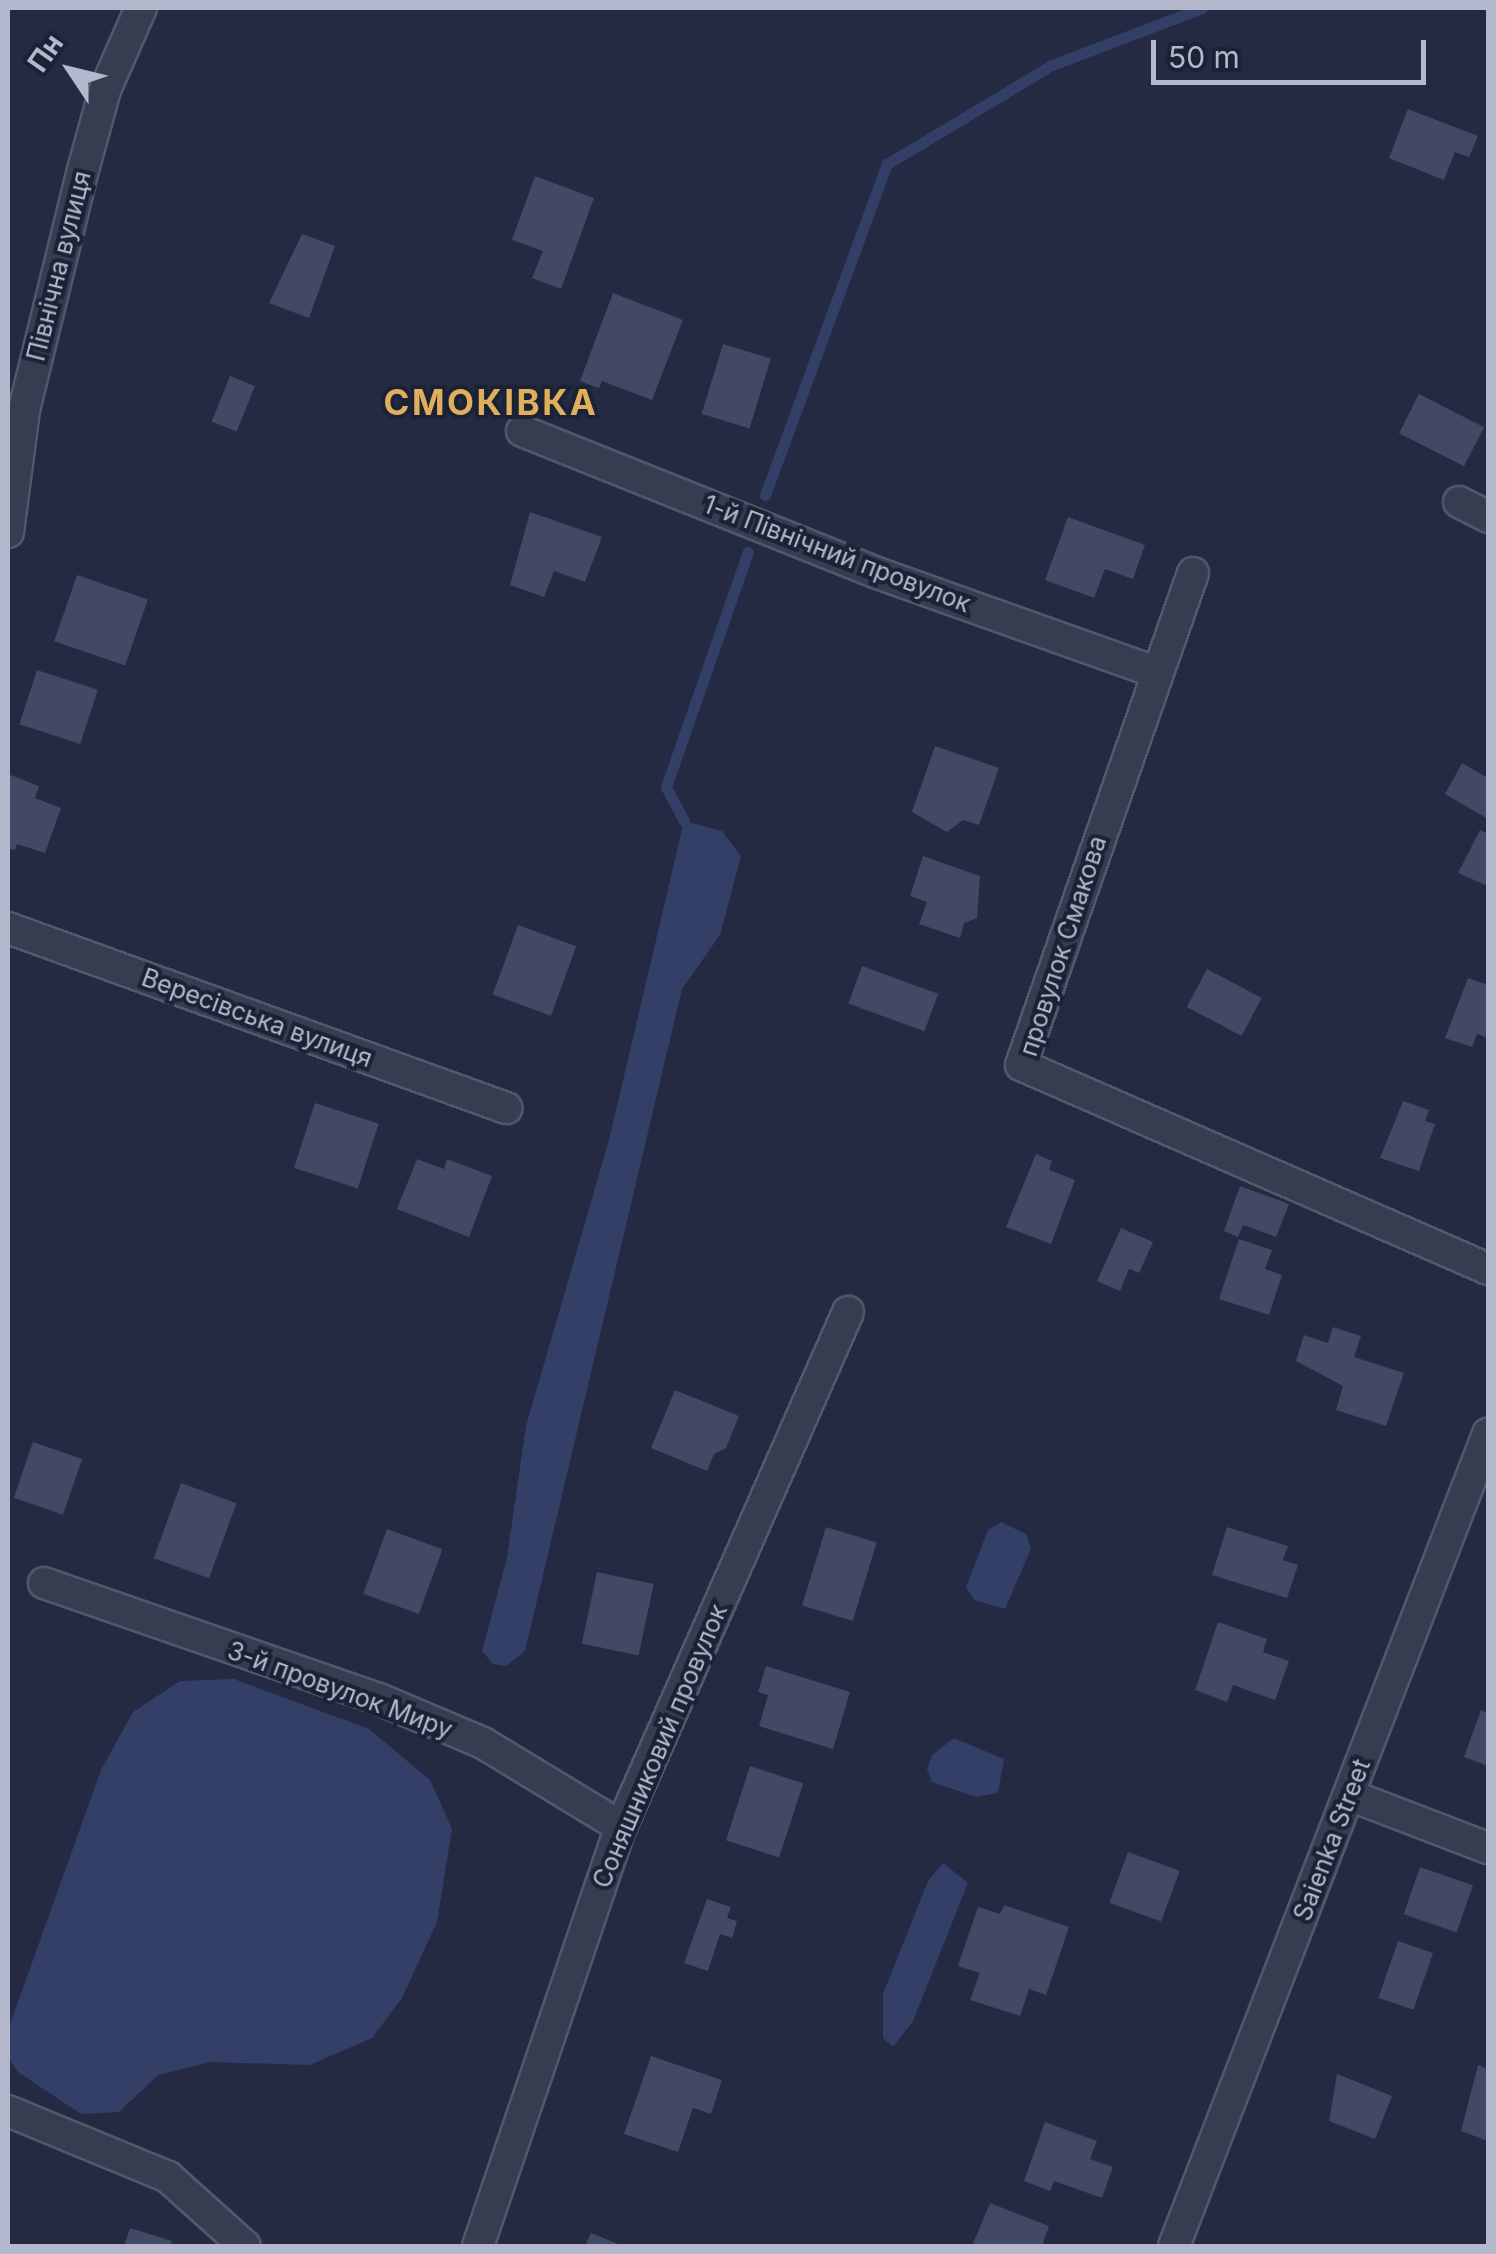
<!DOCTYPE html>
<meta charset="utf-8">
<style>
body{margin:0}
#map{position:relative;width:1496px;height:2254px;overflow:hidden;background:#232a42;font-family:Inter,sans-serif}
div>[style]{position:absolute}
.water>*{inset:0;background:#343f68}
.stream>*{height:11px;margin:-5.5px;padding:0 5.5px;transform-origin:5.5px;border-radius:5.5px;background:#343f68}
.building>*{inset:0;background:#414964;transform-origin:0 0}
.roads{filter:drop-shadow(2px 0 #52586c) drop-shadow(-2px 0 #52586c) drop-shadow(0 2px #52586c) drop-shadow(0 -2px #52586c)}
.minor>*{height:30px;margin:-15px;padding:0 15px;transform-origin:15px;border-radius:15px;background:#373d51}
span{translate:-50% -50%;white-space:nowrap;text-align:center;line-height:1.15;-webkit-text-stroke:8px #1c2236;paint-order:stroke}
.street-label{font-size:25px;color:#b4b8cc}
.district-label{font-size:35px;color:#dfaf5c;font-weight:700;letter-spacing:2.5px}
.frame{position:absolute;inset:0;border:10px solid #b4b8cc;pointer-events:none}
.north{position:absolute;left:20px;top:20px;width:100px;height:100px;-webkit-text-stroke:8px #1c2236;paint-order:stroke;rotate:305deg;font-size:28px;font-weight:700;line-height:40px;text-align:center;color:#b4b8cc}
.north::after{content:'';display:block;margin:auto;width:35px;height:45px;background:#b4b8cc;clip-path:polygon(50% 0,100% 100%,50% 72%,0 100%)}
.scale{position:absolute;left:1151px;top:40px;width:275px;height:45px;box-sizing:border-box;border:5px solid #b4b8cc;border-top:0;padding-left:12px;font-size:30px;line-height:35px;white-space:nowrap;color:#b4b8cc;-webkit-text-stroke:8px #1c2236;paint-order:stroke}
</style>
<div id="map">
<div class="water">
<i style="clip-path:polygon(684px 821px,722px 831px,741px 856px,720px 935px,682px 989px,525px 1651px,506px 1666px,493px 1664px,482px 1651px,507px 1558px,526px 1426px,609px 1140px)"></i>
<i style="clip-path:polygon(1001px 1522px,1026px 1534px,1031px 1549px,1005px 1609px,974px 1600px,966px 1587px,988px 1530px)"></i>
<i style="clip-path:polygon(234px 1679px,369px 1729px,430px 1780px,452px 1829px,437px 1922px,402px 1998px,372px 2038px,310px 2065px,210px 2062px,158px 2075px,119px 2112px,81px 2114px,18px 2072px,8px 2058px,8px 2030px,101px 1770px,133px 1712px,180px 1681px)"></i>
<i style="clip-path:polygon(954px 1738px,1004px 1759px,998px 1793px,976px 1797px,932px 1782px,927px 1769px,932px 1755px)"></i>
<i style="clip-path:polygon(943px 1863px,968px 1883px,913px 2021px,893px 2047px,883px 2038px,883px 1994px,928px 1881px)"></i>
</div>
<div class="stream">
<i style="left:765px;top:495px;width:353px;rotate:-69.8deg"></i>
<i style="left:887px;top:164px;width:192px;rotate:-31deg"></i>
<i style="left:1052px;top:65px;width:160px;rotate:-20.8deg"></i>
<i style="left:684px;top:821px;width:38px;rotate:-118deg"></i>
<i style="left:666px;top:787px;width:249px;rotate:-70.8deg"></i>
</div>
<div class="building">
<i style="clip-path:polygon(1408px 109px,1478px 136px,1469px 157px,1455px 152px,1444px 180px,1389px 158px)"></i>
<i style="clip-path:polygon(535px 176px,594px 198px,561px 289px,532px 278px,543px 251px,512px 240px)"></i>
<i style="clip-path:polygon(302px 234px,335px 246px,309px 318px,269px 303px)"></i>
<i style="clip-path:polygon(613px 293px,683px 320px,652px 400px,602px 381px,599px 388px,580px 381px)"></i>
<i style="left:723px;top:344px;width:50px;height:73px;rotate:17deg"></i>
<i style="left:230px;top:376px;width:27px;height:49px;rotate:22deg"></i>
<i style="left:1419px;top:394px;width:73px;height:44px;rotate:27deg"></i>
<i style="clip-path:polygon(530px 512px,602px 537px,585px 582px,554px 571px,544px 597px,510px 585px)"></i>
<i style="clip-path:polygon(1068px 517px,1145px 545px,1133px 579px,1105px 569px,1094px 598px,1045px 580px)"></i>
<i style="left:77px;top:575px;width:75px;height:70px;rotate:19deg"></i>
<i style="left:37px;top:670px;width:64px;height:57px;rotate:18deg"></i>
<i style="clip-path:polygon(935px 746px,999px 768px,979px 825px,963px 820px,947px 832px,912px 812px)"></i>
<i style="clip-path:polygon(1462px 763px,1488px 778px,1488px 819px,1445px 794px)"></i>
<i style="clip-path:polygon(8px 774px,39px 786px,35px 798px,61px 808px,45px 853px,17px 844px,15px 850px,8px 848px)"></i>
<i style="clip-path:polygon(1480px 830px,1488px 834px,1488px 886px,1458px 873px)"></i>
<i style="clip-path:polygon(923px 856px,980px 876px,977px 918px,964px 923px,960px 938px,919px 924px,927px 902px,910px 896px)"></i>
<i style="left:518px;top:925px;width:62px;height:74px;rotate:20deg"></i>
<i style="left:862px;top:966px;width:81px;height:40px;rotate:20deg"></i>
<i style="left:1207px;top:969px;width:62px;height:43px;rotate:28deg"></i>
<i style="clip-path:polygon(1468px 978px,1488px 985px,1488px 1038px,1477px 1034px,1472px 1047px,1445px 1038px)"></i>
<i style="clip-path:polygon(1403px 1101px,1429px 1110px,1425px 1121px,1435px 1124px,1419px 1171px,1380px 1158px)"></i>
<i style="left:315px;top:1103px;width:67px;height:68px;rotate:18deg"></i>
<i style="clip-path:polygon(1036px 1154px,1052px 1161px,1049px 1170px,1075px 1180px,1051px 1244px,1006px 1227px)"></i>
<i style="clip-path:polygon(417px 1159px,444px 1169px,447px 1159px,492px 1176px,469px 1237px,397px 1209px)"></i>
<i style="clip-path:polygon(1240px 1186px,1289px 1204px,1276px 1237px,1243px 1225px,1238px 1237px,1224px 1231px)"></i>
<i style="clip-path:polygon(1121px 1228px,1153px 1242px,1139px 1273px,1129px 1269px,1120px 1291px,1097px 1281px)"></i>
<i style="clip-path:polygon(1239px 1239px,1272px 1250px,1265px 1269px,1282px 1275px,1269px 1315px,1219px 1299px)"></i>
<i style="clip-path:polygon(1333px 1327px,1361px 1336px,1354px 1357px,1404px 1373px,1386px 1426px,1336px 1410px,1343px 1386px,1296px 1361px,1304px 1335px,1328px 1343px)"></i>
<i style="clip-path:polygon(675px 1390px,739px 1416px,726px 1448px,714px 1454px,707px 1471px,651px 1448px)"></i>
<i style="left:33px;top:1442px;width:52px;height:59px;rotate:19deg"></i>
<i style="left:181px;top:1483px;width:59px;height:80px;rotate:20deg"></i>
<i style="left:826px;top:1527px;width:53px;height:82px;rotate:17deg"></i>
<i style="clip-path:polygon(1227px 1527px,1288px 1546px,1283px 1560px,1298px 1565px,1287px 1598px,1212px 1575px)"></i>
<i style="left:387px;top:1529px;width:59px;height:69px;rotate:20deg"></i>
<i style="left:597px;top:1572px;width:58px;height:73px;rotate:12deg"></i>
<i style="clip-path:polygon(1218px 1622px,1267px 1639px,1263px 1652px,1289px 1661px,1275px 1700px,1233px 1685px,1227px 1702px,1195px 1690px)"></i>
<i style="clip-path:polygon(766px 1666px,850px 1692px,833px 1749px,759px 1726px,768px 1695px,758px 1692px)"></i>
<i style="clip-path:polygon(1481px 1710px,1488px 1713px,1488px 1766px,1464px 1757px)"></i>
<i style="left:750px;top:1766px;width:56px;height:78px;rotate:18deg"></i>
<i style="left:1128px;top:1852px;width:55px;height:54px;rotate:20deg"></i>
<i style="left:1420px;top:1867px;width:56px;height:50px;rotate:19deg"></i>
<i style="clip-path:polygon(707px 1899px,731px 1907px,727px 1918px,737px 1921px,732px 1938px,720px 1934px,708px 1971px,684px 1963px)"></i>
<i style="clip-path:polygon(1004px 1905px,1069px 1927px,1046px 1995px,1029px 1989px,1020px 2016px,970px 2000px,980px 1973px,958px 1966px,978px 1907px,1000px 1914px)"></i>
<i style="left:1398px;top:1941px;width:37px;height:60px;rotate:19deg"></i>
<i style="clip-path:polygon(651px 2056px,722px 2080px,711px 2114px,693px 2108px,678px 2152px,624px 2134px)"></i>
<i style="clip-path:polygon(1478px 2065px,1488px 2069px,1488px 2141px,1461px 2131px)"></i>
<i style="clip-path:polygon(1337px 2074px,1392px 2096px,1375px 2139px,1329px 2121px)"></i>
<i style="clip-path:polygon(1045px 2122px,1097px 2141px,1090px 2159px,1113px 2167px,1102px 2198px,1054px 2181px,1050px 2191px,1024px 2181px)"></i>
<i style="clip-path:polygon(990px 2203px,1049px 2226px,1042px 2246px,972px 2246px)"></i>
<i style="clip-path:polygon(130px 2228px,172px 2241px,170px 2246px,124px 2246px)"></i>
<i style="clip-path:polygon(591px 2233px,623px 2246px,585px 2246px)"></i>
</div>
<div class="roads">
<div class="minor">
<i style="left:522px;top:431px;width:382px;rotate:21.8deg"></i>
<i style="left:877px;top:573px;width:295px;rotate:19.6deg"></i>
<i style="left:1459px;top:502px;width:33px;rotate:27deg"></i>
<i style="left:8px;top:532px;width:123px;rotate:-82.5deg"></i>
<i style="left:24px;top:410px;width:247px;rotate:-76.2deg"></i>
<i style="left:83px;top:170px;width:83px;rotate:-74.6deg"></i>
<i style="left:105px;top:90px;width:90px;rotate:-66.3deg"></i>
<i style="left:1193px;top:573px;width:521px;rotate:109.27deg"></i>
<i style="left:1021px;top:1065px;width:510px;rotate:23.6deg"></i>
<i style="left:8px;top:928px;width:530px;rotate:19.87deg"></i>
<i style="left:44px;top:1583px;width:355px;rotate:19.1deg"></i>
<i style="left:379px;top:1699px;width:113px;rotate:22.9deg"></i>
<i style="left:483px;top:1743px;width:162px;rotate:31.3deg"></i>
<i style="left:1349px;top:1795px;width:149px;rotate:20.9deg"></i>
<i style="left:8px;top:2111px;width:173px;rotate:22.4deg"></i>
<i style="left:168px;top:2177px;width:103px;rotate:41.9deg"></i>
<i style="left:478px;top:2246px;width:443px;rotate:-71.2deg"></i>
<i style="left:621px;top:1827px;width:563px;rotate:-66.21deg"></i>
<i style="left:1174px;top:2246px;width:871px;rotate:-68.86deg"></i>
</div>
</div>
<div class="street-label">
<span style="left:59px;top:266px;rotate:-76deg">Північна вулиця</span>
<span style="left:837px;top:554px;rotate:21deg">1-й Північний провулок</span>
<span style="left:1063px;top:946px;rotate:-72deg">провулок Смакова</span>
<span style="left:257px;top:1018px;rotate:20deg">Вересівська вулиця</span>
<span style="left:340px;top:1690px;rotate:20deg">3-й провулок Миру</span>
<span style="left:660px;top:1746px;rotate:-67deg">Соняшниковий провулок</span>
<span style="left:1332px;top:1840px;rotate:-69deg">Saienka Street</span>
</div>
<div class="district-label">
<span style="left:491px;top:402px">СМОКІВКА</span>
</div>
<div class="frame"></div>
<div class="north">Пн</div>
<div class="scale">50 m</div>
</div>
